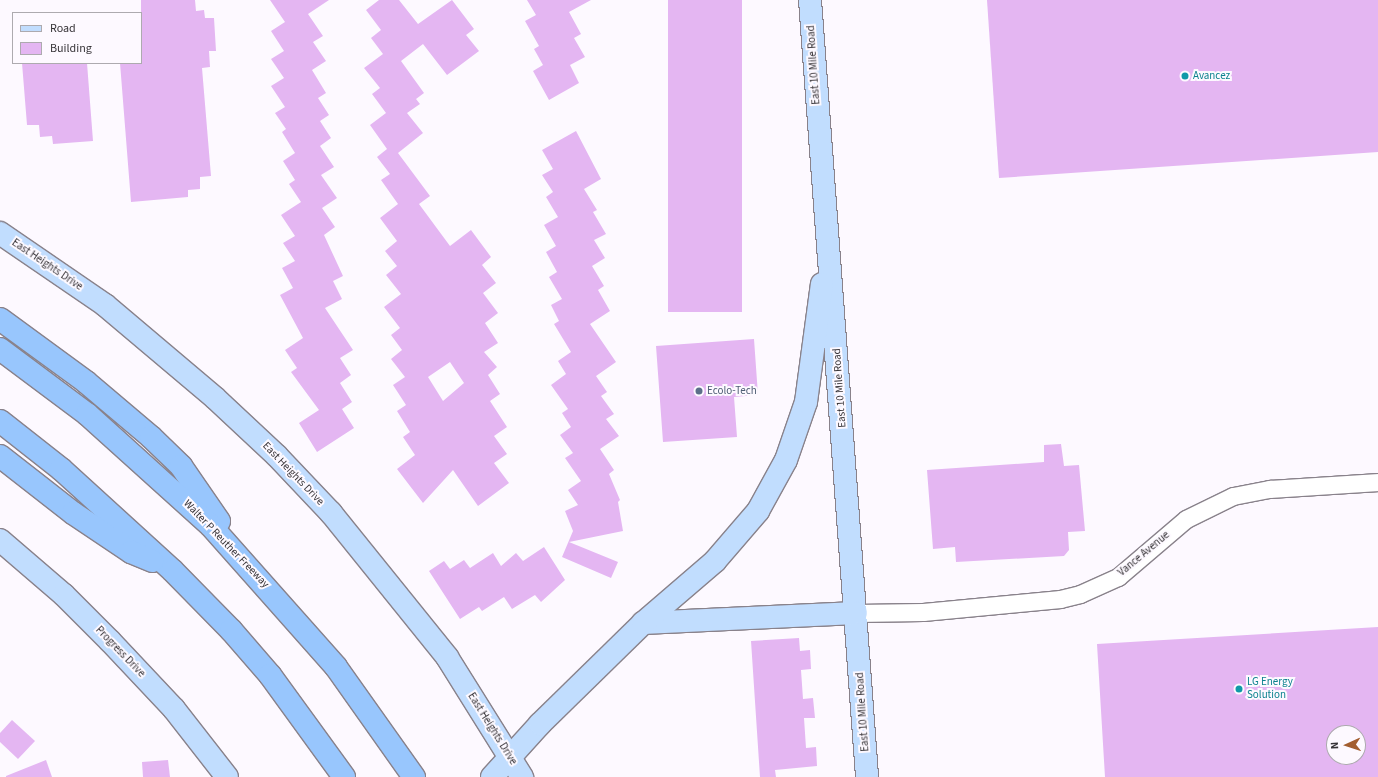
<!DOCTYPE html>
<style>
body{margin:0}
#map{position:relative;width:1378px;height:777px;overflow:hidden;background:#fdf9ff;font-family:"Source Sans 3",sans-serif}
div>[style]{position:absolute}
.building>*{inset:0;background:#e4b6f2;transform-origin:0 0}
.roads{filter:drop-shadow(1px 0 #89828b) drop-shadow(-1px 0 #89828b) drop-shadow(0 1px #89828b) drop-shadow(0 -1px #89828b)}
.minor>*{height:17px;margin:-8.5px;padding:0 8.5px;transform-origin:8.5px;border-radius:8.5px;background:#fff}
.major>*{height:22px;margin:-11px;padding:0 11px;transform-origin:11px;border-radius:11px;background:#c1ddfe}
.highway>*{height:22px;margin:-11px;padding:0 11px;transform-origin:11px;border-radius:11px;background:#98c6fd}
.dots>*{width:11px;height:11px;translate:-50% -50%;box-sizing:border-box;border:2px solid #fdf9ff;border-radius:50%}
span{translate:-50% -50%;white-space:nowrap;text-align:center;line-height:1.15;-webkit-text-stroke:4px #fdf9ff;paint-order:stroke}
.street-label{font-size:11px;color:#363337}
.culture-label{font-size:11px;color:#0d838f}
.left{translate:0 -50%;text-align:left}
.service-label{font-size:11px;color:#4e5e75}
.legend{position:absolute;left:12px;top:12px;width:130px;height:52px;box-sizing:border-box;background:#fdf9ff;border:1px solid #adaaaf;margin:0;padding:5px 7px;list-style:none;font-size:12px;color:#363337}
.legend li{display:flex;align-items:center;gap:8px;height:20px}
.legend b{width:20px;border:1px solid #adaaaf}
.north{position:absolute;left:1326px;top:725px;width:40px;height:40px;box-sizing:border-box;background:#fdf9ff;border:1px solid #adaaaf;border-radius:50%;rotate:267deg;font-size:11px;font-weight:700;line-height:16px;text-align:center;color:#363337}
.north::after{content:'';display:block;margin:auto;width:14px;height:18px;background:#a35e30;clip-path:polygon(50% 0,100% 100%,50% 72%,0 100%)}
</style>
<div id="map">
<div class="building">
<i style="clip-path:polygon(141px 0,195px 0,196px 11px,204px 10px,205px 18px,214px 18px,216px 51px,209px 51px,210px 67px,202px 68px,211px 176px,200px 177px,200px 189px,188px 190px,188px 197px,131px 202px,120px 63px,141px 63px)"></i>
<i style="clip-path:polygon(270px 0,329px 0,308px 14px,323px 36px,313px 42px,326px 61px,312px 70px,326px 93px,318px 98px,329px 115px,320px 121px,331px 138px,320px 146px,334px 167px,321px 175px,337px 198px,322px 208px,335px 227px,324px 235px,343px 276px,333px 281px,342px 299px,325px 308px,353px 350px,340px 358px,351px 375px,340px 383px,352px 402px,342px 409px,354px 428px,317px 452px,299px 423px,319px 410px,291px 372px,297px 368px,285px 350px,303px 338px,280px 295px,293px 288px,282px 268px,295px 261px,283px 243px,295px 236px,281px 215px,301px 202px,289px 184px,295px 180px,283px 161px,295px 153px,282px 132px,286px 129px,275px 113px,285px 107px,271px 86px,284px 78px,271px 59px,284px 51px,271px 31px,285px 22px)"></i>
<i style="clip-path:polygon(evenodd,379px 0,399px 0,418px 24px,452px 0,474px 29px,466px 35px,479px 51px,447px 75px,423px 44px,401px 61px,424px 93px,416px 99px,420px 104px,407px 113px,423px 133px,398px 153px,430px 196px,419px 204px,450px 246px,471px 230px,491px 257px,482px 265px,496px 283px,483px 293px,498px 313px,485px 323px,498px 343px,484px 352px,497px 367px,488px 375px,500px 394px,490px 401px,507px 427px,494px 436px,507px 454px,494px 463px,509px 483px,478px 506px,453px 470px,423px 503px,397px 469px,415px 455px,403px 437px,410px 432px,397px 411px,406px 405px,393px 385px,405px 377px,391px 359px,402px 350px,391px 335px,400px 328px,384px 307px,401px 294px,386px 275px,397px 266px,385px 251px,397px 241px,380px 218px,398px 204px,381px 180px,390px 174px,377px 157px,387px 149px,370px 125px,386px 113px,372px 94px,380px 88px,364px 68px,383px 54px,371px 38px,381px 30px,366px 10px,379px 0,450px 362px,464px 383px,443px 401px,428px 377px,450px 362px)"></i>
<i style="clip-path:polygon(527px 0,591px 0,569px 12px,581px 34px,574px 38px,585px 57px,570px 65px,579px 83px,549px 100px,533px 71px,543px 65px,534px 49px,539px 46px,525px 21px,536px 15px)"></i>
<i style="left:668px;top:0;width:74px;height:312px"></i>
<i style="clip-path:polygon(987px 0,1378px 0,1378px 152px,999px 178px)"></i>
<i style="clip-path:polygon(22px 63px,87px 63px,93px 141px,53px 144px,52px 136px,40px 137px,39px 125px,27px 125px)"></i>
<i style="clip-path:polygon(576px 131px,601px 179px,584px 189px,597px 210px,593px 212px,606px 234px,594px 240px,605px 258px,592px 266px,604px 286px,598px 290px,610px 311px,590px 324px,616px 362px,596px 376px,607px 392px,601px 396px,614px 414px,606px 419px,619px 436px,600px 449px,614px 470px,609px 474px,620px 500px,618px 502px,623px 531px,569px 542px,618px 562px,611px 578px,562px 557px,573px 531px,565px 511px,578px 505px,568px 490px,581px 481px,565px 458px,573px 453px,560px 435px,571px 427px,562px 413px,568px 409px,551px 385px,566px 374px,558px 361px,571px 352px,554px 324px,559px 321px,551px 305px,562px 299px,549px 277px,557px 272px,546px 252px,556px 246px,544px 225px,558px 217px,546px 197px,553px 192px,542px 175px,553px 169px,542px 150px)"></i>
<i style="clip-path:polygon(754px 339px,758px 395px,734px 397px,737px 437px,663px 442px,656px 346px)"></i>
<i style="clip-path:polygon(1061px 444px,1064px 466px,1079px 465px,1085px 531px,1068px 532px,1069px 550px,1064px 556px,956px 562px,955px 547px,933px 549px,927px 470px,1044px 462px,1044px 445px)"></i>
<i style="clip-path:polygon(544px 547px,565px 580px,541px 602px,535px 595px,512px 609px,504px 597px,482px 611px,479px 607px,460px 619px,429px 571px,444px 561px,450px 569px,464px 560px,470px 568px,493px 553px,501px 566px,516px 553px,523px 561px)"></i>
<i style="clip-path:polygon(evenodd,1378px 627px,1378px 777px,1105px 777px,1097px 644px,1378px 627px,1334px 733px,1358px 733px,1358px 757px,1334px 757px,1334px 733px)"></i>
<i style="clip-path:polygon(799px 638px,800px 651px,810px 650px,811px 669px,801px 670px,803px 699px,813px 698px,815px 718px,804px 718px,806px 748px,816px 747px,817px 766px,775px 770px,776px 777px,760px 777px,751px 641px)"></i>
<i style="clip-path:polygon(12px 720px,35px 741px,18px 759px,0 742px,0 733px)"></i>
<i style="clip-path:polygon(46px 760px,52px 777px,6px 777px,6px 776px)"></i>
<i style="clip-path:polygon(168px 760px,170px 777px,143px 777px,142px 762px)"></i>
</div>
<div class="roads">
<div class="minor">
<i style="left:856px;top:613px;width:67px;rotate:-0.9deg"></i>
<i style="left:923px;top:612px;width:138px;rotate:-5.4deg"></i>
<i style="left:1060px;top:599px;width:21px;rotate:-14deg"></i>
<i style="left:1080px;top:594px;width:42px;rotate:-24.1deg"></i>
<i style="left:1118px;top:577px;width:89px;rotate:-40.5deg"></i>
<i style="left:1186px;top:519px;width:52px;rotate:-26.1deg"></i>
<i style="left:1233px;top:496px;width:38px;rotate:-11deg"></i>
<i style="left:1270px;top:489px;width:108px;rotate:-3.7deg"></i>
</div>
<div class="major">
<i style="left:810px;top:0;width:779px;rotate:85.8deg"></i>
<i style="left:0;top:233px;width:127px;rotate:34.4deg"></i>
<i style="left:105px;top:305px;width:144px;rotate:40.2deg"></i>
<i style="left:215px;top:398px;width:85px;rotate:43.1deg"></i>
<i style="left:277px;top:456px;width:79px;rotate:46.5deg"></i>
<i style="left:331px;top:513px;width:185px;rotate:51.1deg"></i>
<i style="left:447px;top:657px;width:142px;rotate:58deg"></i>
<i style="left:0;top:540px;width:84px;rotate:40.7deg"></i>
<i style="left:64px;top:595px;width:65px;rotate:45deg"></i>
<i style="left:110px;top:641px;width:93px;rotate:46.7deg"></i>
<i style="left:174px;top:709px;width:86px;rotate:52.1deg"></i>
<i style="left:643px;top:623px;width:213px;rotate:-2.7deg"></i>
<i style="left:492px;top:777px;width:72px;rotate:-47.8deg"></i>
<i style="left:540px;top:724px;width:144px;rotate:-44.4deg"></i>
<i style="left:643px;top:623px;width:95px;rotate:-40.7deg"></i>
<i style="left:715px;top:561px;width:66px;rotate:-49.3deg"></i>
<i style="left:758px;top:511px;width:58px;rotate:-61.2deg"></i>
<i style="left:786px;top:460px;width:61px;rotate:-71deg"></i>
<i style="left:806px;top:402px;width:119px;rotate:-82.3deg"></i>
</div>
<div class="highway">
<i style="left:0;top:319px;width:107px;rotate:36.2deg"></i>
<i style="left:86px;top:382px;width:85px;rotate:40.2deg"></i>
<i style="left:151px;top:437px;width:42px;rotate:44deg"></i>
<i style="left:181px;top:466px;width:67px;rotate:55.4deg"></i>
<i style="left:0;top:349px;width:109px;rotate:36.8deg"></i>
<i style="left:87px;top:414px;width:167px;rotate:42.1deg"></i>
<i style="left:211px;top:526px;width:188px;rotate:48.4deg"></i>
<i style="left:336px;top:667px;width:135px;rotate:54.7deg"></i>
<i style="left:0;top:421px;width:78px;rotate:38.2deg"></i>
<i style="left:61px;top:469px;width:151px;rotate:42.3deg"></i>
<i style="left:173px;top:571px;width:83px;rotate:45.5deg"></i>
<i style="left:231px;top:630px;width:60px;rotate:49.1deg"></i>
<i style="left:270px;top:675px;width:126px;rotate:54deg"></i>
<i style="left:0;top:456px;width:93px;rotate:38deg"></i>
<i style="left:73px;top:513px;width:70px;rotate:33.9deg"></i>
<i style="left:131px;top:552px;width:23px;rotate:23deg"></i>
</div>
</div>
<div class="dots">
<i style="left:1185px;top:76px;background:#0f9aa8"></i>
<i style="left:699px;top:391px;background:#5c6f8a"></i>
<i style="left:1239px;top:689px;background:#0f9aa8"></i>
</div>
<div class="street-label">
<span style="left:814px;top:65px;rotate:-94deg">East 10 Mile Road</span>
<span style="left:47px;top:265px;rotate:34deg">East Heights Drive</span>
<span style="left:840px;top:388px;rotate:-94deg">East 10 Mile Road</span>
<span style="left:293px;top:474px;rotate:46deg">East Heights Drive</span>
<span style="left:226px;top:544px;rotate:46deg">Walter P Reuther Freeway</span>
<span style="left:1144px;top:554px;rotate:-40deg">Vance Avenue</span>
<span style="left:120px;top:652px;rotate:46deg">Progress Drive</span>
<span style="left:863px;top:712px;rotate:-94deg">East 10 Mile Road</span>
<span style="left:492px;top:729px;rotate:58deg">East Heights Drive</span>
</div>
<div class="culture-label">
<span class="left" style="left:1193px;top:76px">Avancez</span>
<span class="left" style="left:1247px;top:689px">LG Energy<br>Solution</span>
</div>
<div class="service-label">
<span class="left" style="left:707px;top:391px">Ecolo-Tech</span>
</div>
<ul class="legend">
<li><b style="height:5px;background:#c1ddfe"></b>Road</li>
<li><b style="height:11px;background:#e4b6f2"></b>Building</li>
</ul>
<div class="north">N</div>
</div>
